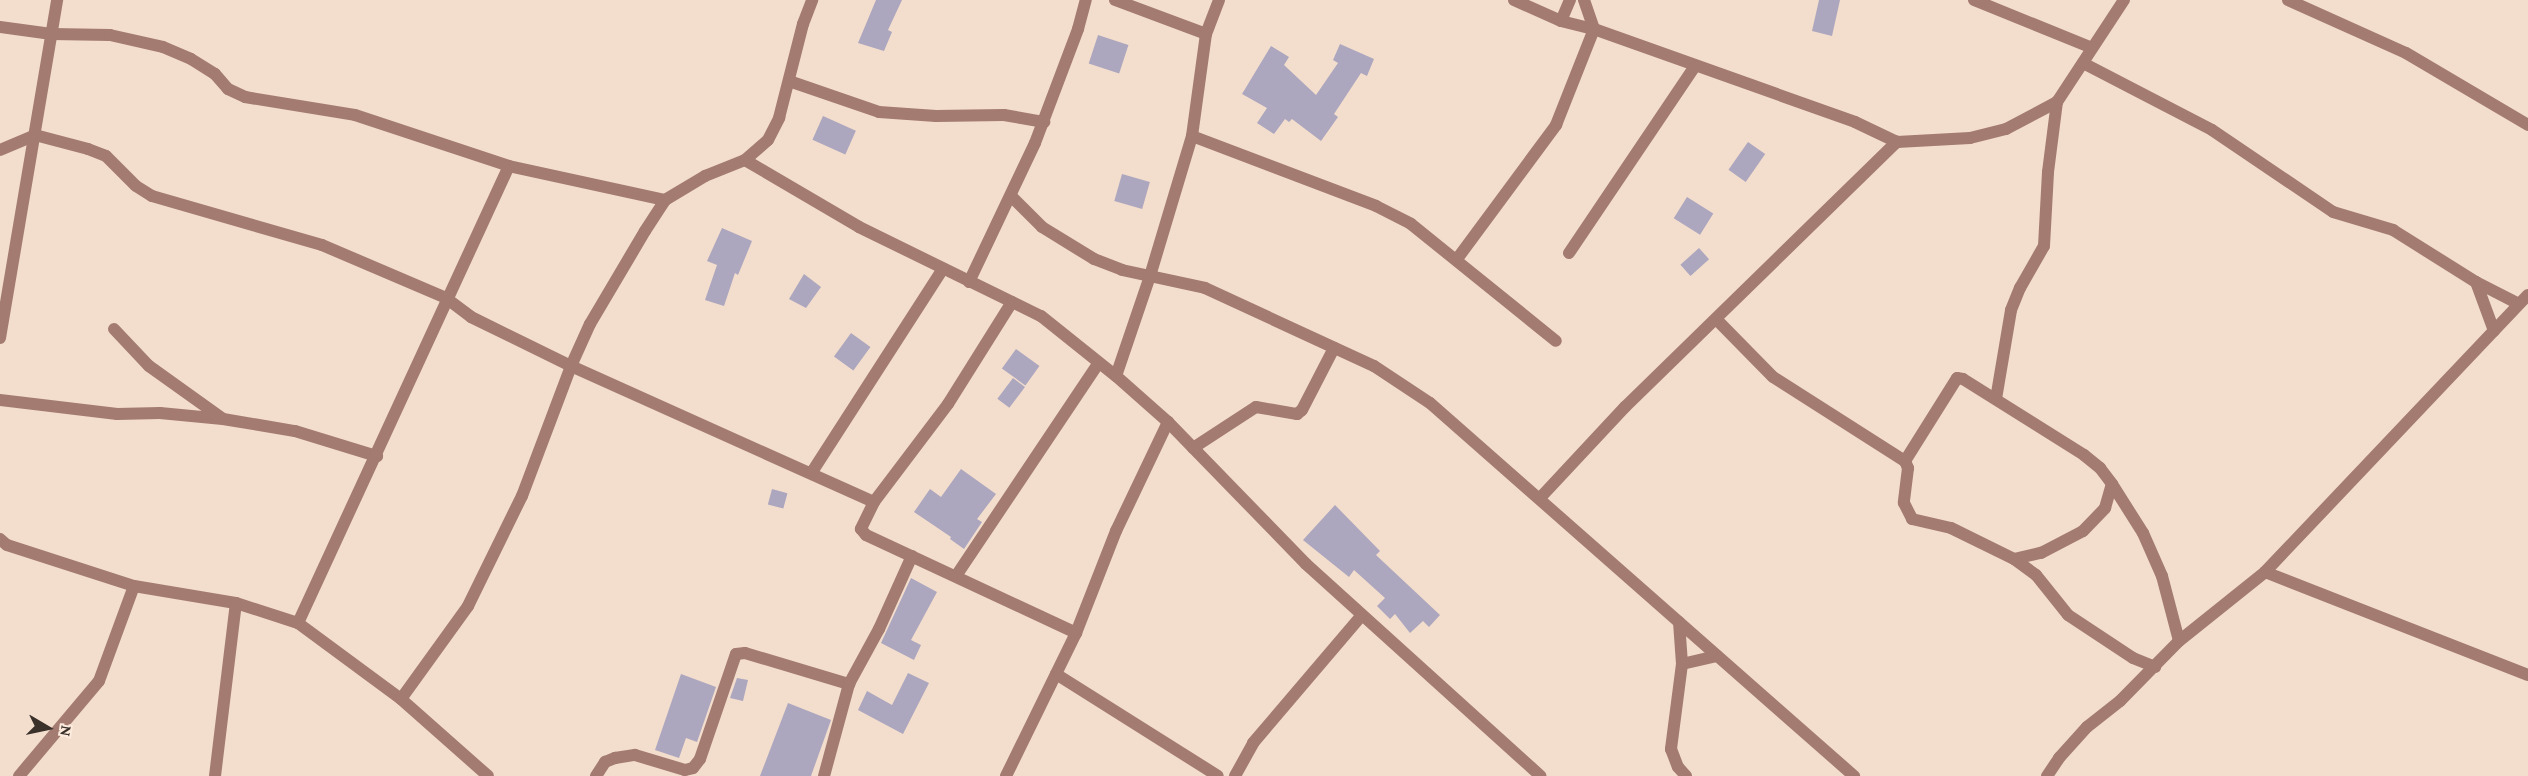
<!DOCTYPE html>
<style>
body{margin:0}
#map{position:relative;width:2528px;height:776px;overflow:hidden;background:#f3ddcd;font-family:"Crimson Pro",serif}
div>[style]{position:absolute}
.building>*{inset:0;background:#aca7be;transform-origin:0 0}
.street>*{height:12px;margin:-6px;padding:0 6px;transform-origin:6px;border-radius:6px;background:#a37b71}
span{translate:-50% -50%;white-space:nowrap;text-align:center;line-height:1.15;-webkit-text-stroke:5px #fdecde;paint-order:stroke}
.north{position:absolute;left:18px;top:698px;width:60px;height:60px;-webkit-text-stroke:4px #fdecde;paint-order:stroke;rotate:99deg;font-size:16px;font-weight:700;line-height:24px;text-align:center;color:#3a312b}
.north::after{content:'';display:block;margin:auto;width:21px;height:27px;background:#3a312b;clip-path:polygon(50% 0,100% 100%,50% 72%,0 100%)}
</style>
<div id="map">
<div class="building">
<i style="clip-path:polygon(876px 0,902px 0,888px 30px,892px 32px,884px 51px,858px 43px)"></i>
<i style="clip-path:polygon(1819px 0,1840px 0,1832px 36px,1812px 31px)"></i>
<i style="left:1098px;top:35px;width:32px;height:30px;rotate:18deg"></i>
<i style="clip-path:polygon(1340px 44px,1374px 59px,1367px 76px,1361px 73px,1334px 114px,1338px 117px,1321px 141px,1292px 119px,1289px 122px,1285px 119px,1274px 134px,1257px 123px,1267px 108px,1242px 94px,1271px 46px,1289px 57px,1284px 65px,1316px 95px,1338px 63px,1333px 60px)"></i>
<i style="left:823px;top:116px;width:36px;height:26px;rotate:24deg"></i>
<i style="left:1748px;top:142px;width:21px;height:34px;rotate:35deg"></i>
<i style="left:1122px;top:174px;width:29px;height:28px;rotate:16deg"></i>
<i style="left:1687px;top:197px;width:31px;height:25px;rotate:32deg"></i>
<i style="clip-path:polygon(722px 228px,752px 241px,738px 275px,735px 273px,724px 306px,705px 300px,717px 265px,707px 261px)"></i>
<i style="left:1699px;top:248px;width:15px;height:25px;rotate:48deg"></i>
<i style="clip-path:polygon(804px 274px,821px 287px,806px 308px,789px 299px)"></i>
<i style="left:851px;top:333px;width:24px;height:29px;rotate:36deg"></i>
<i style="left:1016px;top:349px;width:29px;height:24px;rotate:36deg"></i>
<i style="left:1013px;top:378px;width:15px;height:26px;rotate:37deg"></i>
<i style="clip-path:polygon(961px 469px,996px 494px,977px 519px,982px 522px,964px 549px,950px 539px,951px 537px,914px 512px,930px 489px,941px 497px)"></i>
<i style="left:772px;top:489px;width:16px;height:16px;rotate:15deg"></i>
<i style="clip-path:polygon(1335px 505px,1380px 551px,1376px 555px,1440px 615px,1429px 627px,1423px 621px,1410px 633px,1395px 614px,1390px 619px,1377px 606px,1385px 598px,1354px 570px,1349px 577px,1303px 540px)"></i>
<i style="clip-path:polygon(911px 578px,937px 592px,911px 640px,921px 645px,914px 660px,881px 643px)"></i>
<i style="clip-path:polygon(908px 673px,929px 683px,903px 734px,858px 710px,867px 691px,892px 705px)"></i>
<i style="clip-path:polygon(681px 674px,716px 687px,697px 742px,686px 738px,679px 758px,655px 750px)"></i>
<i style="clip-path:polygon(737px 678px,748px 680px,743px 701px,730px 698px)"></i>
<i style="clip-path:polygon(788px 703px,831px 720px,811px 776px,760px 776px)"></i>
</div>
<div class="street">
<i style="left:1115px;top:0;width:97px;rotate:20.5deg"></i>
<i style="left:1514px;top:0;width:51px;rotate:24.1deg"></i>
<i style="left:1561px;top:21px;width:34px;rotate:14deg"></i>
<i style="left:1594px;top:29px;width:277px;rotate:19.6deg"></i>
<i style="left:1855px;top:122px;width:47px;rotate:25.5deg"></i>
<i style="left:1974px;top:0;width:127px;rotate:22.1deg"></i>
<i style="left:2288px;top:0;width:129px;rotate:24.2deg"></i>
<i style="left:2406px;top:53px;width:142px;rotate:30.5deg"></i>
<i style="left:1561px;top:21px;width:23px;rotate:-67deg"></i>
<i style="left:0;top:27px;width:52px;rotate:7.7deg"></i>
<i style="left:52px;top:34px;width:58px;rotate:1deg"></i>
<i style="left:110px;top:35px;width:54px;rotate:12.8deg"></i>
<i style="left:163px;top:47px;width:30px;rotate:23deg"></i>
<i style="left:191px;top:59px;width:28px;rotate:32deg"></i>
<i style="left:215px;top:74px;width:20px;rotate:49deg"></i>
<i style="left:228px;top:89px;width:19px;rotate:25deg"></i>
<i style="left:245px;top:97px;width:111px;rotate:9.3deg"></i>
<i style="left:355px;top:115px;width:162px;rotate:18.3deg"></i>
<i style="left:509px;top:166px;width:160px;rotate:12.3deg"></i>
<i style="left:2083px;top:63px;width:145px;rotate:27.4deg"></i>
<i style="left:2212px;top:130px;width:146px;rotate:34.1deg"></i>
<i style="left:2333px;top:212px;width:63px;rotate:16.7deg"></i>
<i style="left:2393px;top:230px;width:98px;rotate:32.1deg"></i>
<i style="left:2476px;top:282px;width:48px;rotate:27.1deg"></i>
<i style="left:789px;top:81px;width:95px;rotate:19deg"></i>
<i style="left:879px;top:112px;width:57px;rotate:4deg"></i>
<i style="left:936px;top:116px;width:68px;rotate:-0.8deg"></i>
<i style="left:1004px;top:115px;width:41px;rotate:9.9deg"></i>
<i style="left:1192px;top:136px;width:197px;rotate:20.8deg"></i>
<i style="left:1376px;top:206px;width:39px;rotate:27deg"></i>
<i style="left:1411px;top:224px;width:186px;rotate:38.9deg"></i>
<i style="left:0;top:150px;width:38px;rotate:-23deg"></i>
<i style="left:35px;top:135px;width:55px;rotate:14.8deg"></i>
<i style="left:88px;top:149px;width:19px;rotate:21deg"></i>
<i style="left:106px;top:156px;width:42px;rotate:45deg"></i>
<i style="left:136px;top:186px;width:19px;rotate:32deg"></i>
<i style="left:152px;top:196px;width:177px;rotate:16.1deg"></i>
<i style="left:322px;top:245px;width:135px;rotate:23.1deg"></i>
<i style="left:446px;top:298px;width:31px;rotate:37deg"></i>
<i style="left:471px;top:317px;width:111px;rotate:26.1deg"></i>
<i style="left:571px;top:366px;width:332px;rotate:24.2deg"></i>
<i style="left:745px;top:160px;width:132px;rotate:30.4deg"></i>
<i style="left:859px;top:227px;width:203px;rotate:26.1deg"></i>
<i style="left:1041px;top:316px;width:96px;rotate:38.7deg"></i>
<i style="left:1011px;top:196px;width:44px;rotate:45deg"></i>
<i style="left:1042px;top:227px;width:61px;rotate:31.6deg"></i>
<i style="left:1094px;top:259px;width:30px;rotate:21deg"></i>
<i style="left:1122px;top:270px;width:85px;rotate:12.2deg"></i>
<i style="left:1205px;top:288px;width:186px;rotate:24.8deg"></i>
<i style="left:1374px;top:366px;width:67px;rotate:33.5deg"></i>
<i style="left:1430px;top:403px;width:565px;rotate:41.34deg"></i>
<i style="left:1569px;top:253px;width:225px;rotate:-56deg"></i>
<i style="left:1457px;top:259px;width:167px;rotate:-53.5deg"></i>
<i style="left:1556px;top:125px;width:103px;rotate:-68.4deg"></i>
<i style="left:1594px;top:29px;width:31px;rotate:-109deg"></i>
<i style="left:969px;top:282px;width:154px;rotate:-64.6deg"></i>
<i style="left:1035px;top:143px;width:122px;rotate:-69.3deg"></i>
<i style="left:1078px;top:29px;width:30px;rotate:-75deg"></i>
<i style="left:2476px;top:282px;width:52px;rotate:69.8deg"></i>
<i style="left:1012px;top:302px;width:120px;rotate:122.1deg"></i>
<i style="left:948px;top:404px;width:123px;rotate:127.1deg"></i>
<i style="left:874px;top:502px;width:30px;rotate:116deg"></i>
<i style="left:861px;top:529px;width:8px;rotate:50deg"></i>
<i style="left:866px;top:535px;width:232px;rotate:25deg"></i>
<i style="left:1716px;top:319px;width:81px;rotate:45.5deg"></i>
<i style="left:1773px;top:377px;width:156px;rotate:32.5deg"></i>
<i style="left:1905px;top:461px;width:8px;rotate:67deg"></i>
<i style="left:1908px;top:468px;width:35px;rotate:97deg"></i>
<i style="left:1904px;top:503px;width:18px;rotate:63deg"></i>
<i style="left:1912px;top:519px;width:40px;rotate:13deg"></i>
<i style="left:1951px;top:528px;width:70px;rotate:26.2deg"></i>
<i style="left:2014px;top:559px;width:27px;rotate:36deg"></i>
<i style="left:2036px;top:575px;width:51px;rotate:51.3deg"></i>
<i style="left:2068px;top:615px;width:78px;rotate:33.5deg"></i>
<i style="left:2133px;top:658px;width:24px;rotate:22deg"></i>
<i style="left:114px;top:329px;width:51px;rotate:46.6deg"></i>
<i style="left:149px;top:366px;width:90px;rotate:35.5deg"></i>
<i style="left:0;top:338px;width:343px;rotate:-80.4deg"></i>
<i style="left:1996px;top:399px;width:90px;rotate:-80.4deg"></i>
<i style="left:2011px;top:310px;width:24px;rotate:-68deg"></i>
<i style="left:2020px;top:288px;width:48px;rotate:-60.3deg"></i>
<i style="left:2044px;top:246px;width:74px;rotate:-86.9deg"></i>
<i style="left:2048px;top:172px;width:71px;rotate:-82.7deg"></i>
<i style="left:0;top:400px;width:118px;rotate:6.8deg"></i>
<i style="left:117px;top:414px;width:43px;rotate:-1.3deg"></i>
<i style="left:160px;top:413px;width:63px;rotate:5.4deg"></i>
<i style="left:223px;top:419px;width:73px;rotate:9.5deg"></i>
<i style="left:295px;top:431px;width:86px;rotate:17deg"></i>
<i style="left:1168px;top:422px;width:198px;rotate:45.8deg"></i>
<i style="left:1306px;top:564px;width:316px;rotate:42.1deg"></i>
<i style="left:1193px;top:448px;width:75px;rotate:-33.1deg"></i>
<i style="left:1256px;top:407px;width:42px;rotate:9.7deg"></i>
<i style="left:1297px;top:414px;width:6px;rotate:-39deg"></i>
<i style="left:1302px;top:410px;width:70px;rotate:-62.7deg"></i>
<i style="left:1905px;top:461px;width:98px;rotate:-57.9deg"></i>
<i style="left:1957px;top:378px;width:6px;rotate:9deg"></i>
<i style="left:1963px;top:379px;width:143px;rotate:32.1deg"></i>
<i style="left:2084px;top:455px;width:21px;rotate:39deg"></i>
<i style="left:2100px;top:468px;width:20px;rotate:53deg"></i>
<i style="left:2112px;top:484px;width:58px;rotate:57.7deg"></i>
<i style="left:2143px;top:533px;width:47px;rotate:66.2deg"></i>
<i style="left:2162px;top:576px;width:67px;rotate:75.3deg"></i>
<i style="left:812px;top:472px;width:242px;rotate:-57.2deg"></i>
<i style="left:1540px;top:498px;width:125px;rotate:-47deg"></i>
<i style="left:1625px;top:407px;width:380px;rotate:-44.3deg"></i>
<i style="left:1897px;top:142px;width:73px;rotate:-3.1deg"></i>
<i style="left:1970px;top:138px;width:37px;rotate:-14deg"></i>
<i style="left:2006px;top:129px;width:58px;rotate:-27.9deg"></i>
<i style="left:2057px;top:102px;width:122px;rotate:-56.7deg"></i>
<i style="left:0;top:539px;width:9px;rotate:41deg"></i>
<i style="left:7px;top:545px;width:133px;rotate:17.9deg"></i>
<i style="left:134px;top:586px;width:103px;rotate:9.5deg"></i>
<i style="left:236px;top:603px;width:65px;rotate:17.9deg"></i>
<i style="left:298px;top:623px;width:128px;rotate:36.4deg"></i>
<i style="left:401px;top:699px;width:116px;rotate:41.5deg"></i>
<i style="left:2014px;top:559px;width:28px;rotate:-13deg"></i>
<i style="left:2041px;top:553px;width:47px;rotate:-27.6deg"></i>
<i style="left:2083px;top:531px;width:32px;rotate:-46deg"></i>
<i style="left:2105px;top:508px;width:25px;rotate:-74deg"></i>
<i style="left:2265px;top:572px;width:282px;rotate:21.4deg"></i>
<i style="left:956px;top:576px;width:255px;rotate:-56.2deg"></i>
<i style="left:1679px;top:622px;width:42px;rotate:85.9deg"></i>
<i style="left:1682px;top:664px;width:86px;rotate:97.4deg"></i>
<i style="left:1671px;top:749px;width:19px;rotate:69deg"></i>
<i style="left:1678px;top:767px;width:12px;rotate:48deg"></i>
<i style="left:298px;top:623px;width:503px;rotate:-65.22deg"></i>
<i style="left:1682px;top:664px;width:36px;rotate:-13deg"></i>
<i style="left:1056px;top:674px;width:191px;rotate:32.2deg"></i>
<i style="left:401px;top:699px;width:115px;rotate:-54.2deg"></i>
<i style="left:468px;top:606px;width:123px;rotate:-63.9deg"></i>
<i style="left:522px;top:496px;width:139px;rotate:-69.3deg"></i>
<i style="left:571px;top:366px;width:46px;rotate:-65.7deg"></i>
<i style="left:590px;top:324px;width:108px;rotate:-59.4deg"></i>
<i style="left:645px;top:231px;width:37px;rotate:-57deg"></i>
<i style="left:665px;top:200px;width:47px;rotate:-31deg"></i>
<i style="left:705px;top:176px;width:43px;rotate:-21.8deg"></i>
<i style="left:745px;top:160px;width:30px;rotate:-41deg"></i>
<i style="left:768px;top:140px;width:25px;rotate:-63deg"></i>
<i style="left:779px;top:118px;width:97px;rotate:-75.7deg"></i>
<i style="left:803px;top:24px;width:26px;rotate:-69deg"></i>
<i style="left:19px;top:776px;width:124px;rotate:-49.9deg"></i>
<i style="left:99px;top:681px;width:101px;rotate:-69.8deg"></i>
<i style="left:215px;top:776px;width:174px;rotate:-83.1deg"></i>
<i style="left:596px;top:776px;width:17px;rotate:-57deg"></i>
<i style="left:605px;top:762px;width:11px;rotate:-22deg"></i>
<i style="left:615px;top:758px;width:20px;rotate:-9deg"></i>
<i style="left:635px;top:755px;width:52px;rotate:16.7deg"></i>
<i style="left:685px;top:770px;width:8px;rotate:-14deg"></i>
<i style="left:693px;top:768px;width:11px;rotate:-52deg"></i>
<i style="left:700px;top:759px;width:111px;rotate:-71.1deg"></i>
<i style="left:736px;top:654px;width:9px;rotate:-6deg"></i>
<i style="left:745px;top:653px;width:109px;rotate:16.6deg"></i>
<i style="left:824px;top:776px;width:95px;rotate:-74.8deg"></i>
<i style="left:849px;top:684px;width:63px;rotate:-61.4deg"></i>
<i style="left:879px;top:629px;width:80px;rotate:-65.7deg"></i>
<i style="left:1006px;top:776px;width:159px;rotate:-63.9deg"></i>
<i style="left:1076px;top:633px;width:110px;rotate:-68.6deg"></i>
<i style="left:1116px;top:531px;width:121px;rotate:-64.5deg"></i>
<i style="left:1168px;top:422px;width:69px;rotate:-138.5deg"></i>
<i style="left:1116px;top:376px;width:106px;rotate:-71.2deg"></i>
<i style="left:1150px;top:276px;width:146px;rotate:-73.3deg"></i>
<i style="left:1192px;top:136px;width:103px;rotate:-82.2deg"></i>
<i style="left:1206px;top:34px;width:36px;rotate:-69deg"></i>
<i style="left:1235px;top:776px;width:38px;rotate:-61deg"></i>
<i style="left:1253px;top:743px;width:168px;rotate:-49.6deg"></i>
<i style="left:2047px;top:776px;width:22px;rotate:-56deg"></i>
<i style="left:2059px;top:758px;width:42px;rotate:-47.9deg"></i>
<i style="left:2087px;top:727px;width:42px;rotate:-38.2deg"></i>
<i style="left:2120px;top:701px;width:84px;rotate:-45.5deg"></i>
<i style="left:2179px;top:641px;width:110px;rotate:-38.7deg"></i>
<i style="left:2265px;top:572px;width:382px;rotate:-46.5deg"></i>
</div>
<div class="north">N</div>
</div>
